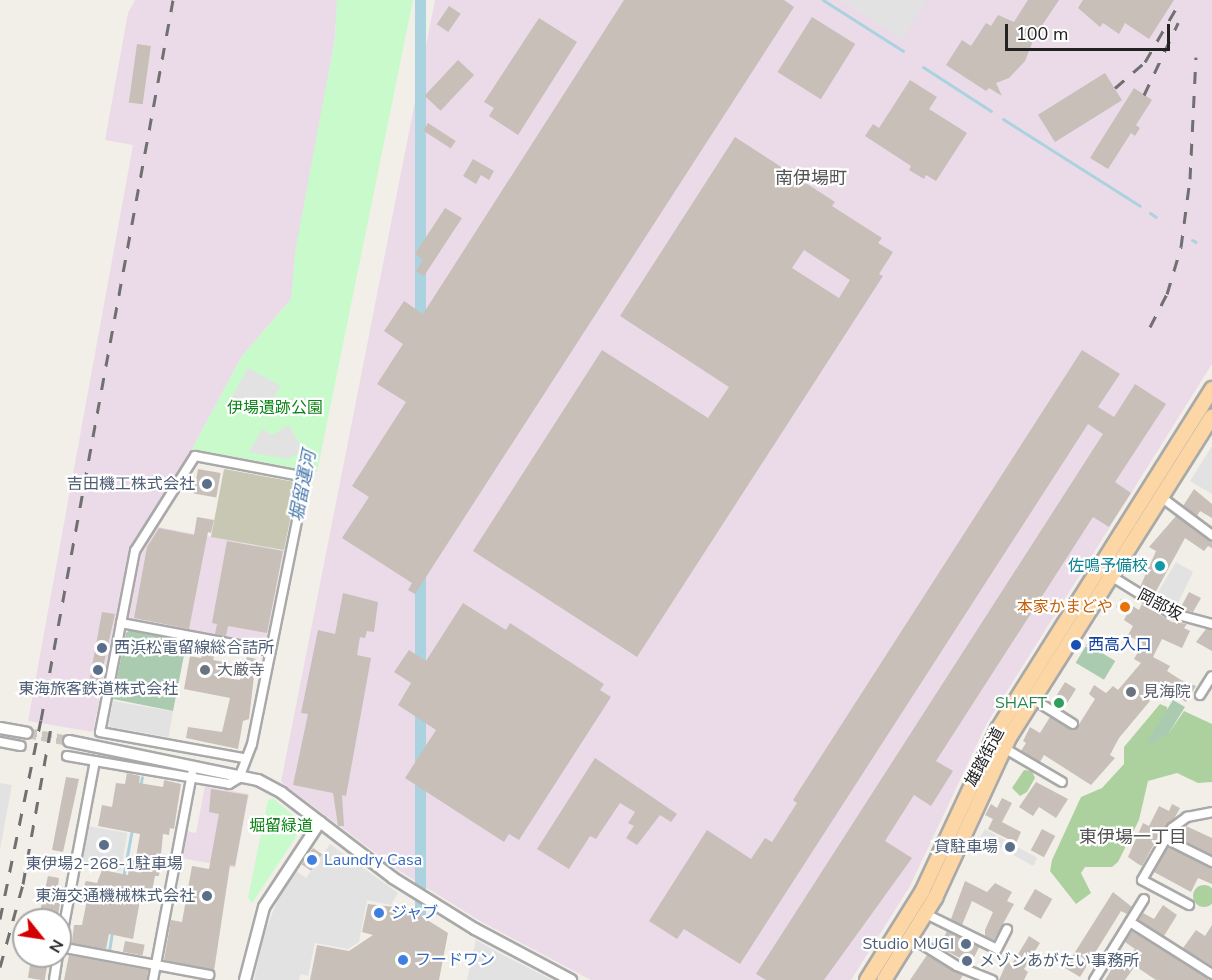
<!DOCTYPE html>
<meta charset="utf-8">
<style>
body{margin:0}
#map{position:relative;width:1212px;height:980px;overflow:hidden;background:#f2efe9;font-family:"Nunito Sans","Noto Sans JP",sans-serif}
div>[style]{position:absolute}
.industrial>*{inset:0;background:#ebdbe8}
.construction>*{inset:0;background:#c7c7b4}
.forest>*{inset:0;background:#add19e}
.round{border-radius:50%}
.cemetery>*{inset:0;background:#aacbaf;transform-origin:0 0}
.park>*{inset:0;background:#c8facc}
.parking>*{inset:0;background:#e2e2e2;transform-origin:0 0}
.water>*{inset:0;background:#aad3df;transform-origin:0 0}
.stream>*{height:3px;margin:-1.5px;padding:0 1.5px;transform-origin:1.5px;border-radius:1.5px;background:#aad3df}
.building>*{inset:0;background:#c7bfb8;transform-origin:0 0}
.tertiary-tunnel>*{height:10px;margin-top:-5px;transform-origin:0;background:repeating-linear-gradient(90deg,#c8c6c1 0 10px,transparent 0 15px)}
.roads{filter:drop-shadow(2px 0 #a9a9a9) drop-shadow(-2px 0 #a9a9a9) drop-shadow(0 2px #a9a9a9) drop-shadow(0 -2px #a9a9a9)}
.minor>*{height:8px;margin:-4px;padding:0 4px;transform-origin:4px;border-radius:4px;background:#fff}
.tertiary>*{height:10px;margin:-5px;padding:0 5px;transform-origin:5px;border-radius:5px;background:#fff}
.primary>*{height:14px;margin:-7px;padding:0 7px;transform-origin:7px;border-radius:7px;background:#fcd6a4}
.rail>*{height:3px;margin-top:-1.5px;transform-origin:0;background:repeating-linear-gradient(90deg,#707070 0 12px,transparent 0 24px)}
.dots>*{width:16px;height:16px;translate:-50% -50%;box-sizing:border-box;border:3px solid #fff;border-radius:50%}
span{translate:-50% -50%;white-space:nowrap;text-align:center;line-height:1.15;-webkit-text-stroke:4.5px #fff;paint-order:stroke}
.park-label{font-size:16px;color:#0c8416}
.service-label{font-size:16px;color:#4e5e75}
.right{translate:-100% -50%;text-align:right}
.left{translate:0 -50%;text-align:left}
.culture-label{font-size:16px;color:#0d838f}
.street-label{font-size:16px;color:#222}
.food-label{font-size:16px;color:#c56008}
.transit-label{font-size:16px;color:#164399}
.worship-label{font-size:16px;color:#5b616d}
.leisure-label{font-size:16px;color:#27864d}
.shop-label{font-size:16px;color:#366cbe}
.neighbourhood-label{font-size:18px;color:#555}
.water-label{font-size:18px;color:#4a7aab;font-style:italic}
.north{position:absolute;left:12px;top:908px;width:60px;height:60px;box-sizing:border-box;background:#fff;border:2px solid #a7a7a7;border-radius:50%;rotate:120deg;font-size:16px;font-weight:700;line-height:24px;text-align:center;color:#222}
.north::after{content:'';display:block;margin:auto;width:21px;height:27px;background:#d40000;clip-path:polygon(50% 0,100% 100%,50% 72%,0 100%)}
.scale{position:absolute;left:1005px;top:24px;width:165px;height:27px;box-sizing:border-box;border:3px solid #222;border-top:0;padding-left:8px;font-size:18px;line-height:21px;white-space:nowrap;color:#222;-webkit-text-stroke:4px #fff;paint-order:stroke}
</style>
<div id="map">
<div class="industrial">
<i style="clip-path:polygon(135px 0,337px 0,335px 38px,291px 299px,242px 356px,192px 449px,129px 549px,93px 732px,28px 721px,133px 145px,105px 140px,128px 13px)"></i>
<i style="clip-path:polygon(435px 0,1212px 0,1212px 364px,987px 723px,910px 886px,851px 980px,591px 980px,480px 921px,398px 870px,281px 782px)"></i>
<i style="clip-path:polygon(158px 527px,284px 550px,266px 642px,262px 644px,132px 620px,129px 616px,141px 554px)"></i>
<i style="clip-path:polygon(205px 786px,249px 794px,235px 868px,181px 858px,186px 831px,196px 833px)"></i>
</div>
<div class="construction">
<i style="clip-path:polygon(224px 469px,295px 482px,297px 486px,284px 550px,211px 537px)"></i>
</div>
<div class="forest">
<i style="clip-path:polygon(1160px 704px,1167px 707px,1169px 733px,1184px 711px,1212px 724px,1212px 782px,1198px 783px,1177px 773px,1148px 781px,1139px 820px,1118px 862px,1112px 867px,1085px 867px,1081px 873px,1091px 893px,1076px 904px,1050px 871px,1052px 860px,1081px 797px,1102px 788px,1124px 764px,1124px 747px)"></i>
<i style="clip-path:polygon(1024px 770px,1032px 771px,1035px 778px,1027px 792px,1020px 796px,1012px 788px)"></i>
<i class="round" style="left:1193px;top:885px;width:22px;height:22px"></i>
</div>
<div class="cemetery">
<i style="clip-path:polygon(130px 630px,187px 640px,173px 711px,113px 699px,126px 633px)"></i>
<i style="left:1087px;top:644px;width:33px;height:22px;rotate:31deg"></i>
<i style="clip-path:polygon(1173px 700px,1185px 707px,1169px 733px,1151px 745px,1147px 742px)"></i>
</div>
<div class="park">
<i style="clip-path:polygon(337px 0,413px 0,317px 472px,192px 449px,242px 356px,291px 299px,295px 252px,335px 38px)"></i>
<i style="clip-path:polygon(273px 798px,304px 825px,252px 903px,248px 898px,268px 800px)"></i>
</div>
<div class="parking">
<i style="clip-path:polygon(840px 0,927px 0,902px 40px)"></i>
<i style="left:248px;top:368px;width:37px;height:36px;rotate:29deg"></i>
<i style="clip-path:polygon(289px 425px,303px 450px,288px 459px,249px 452px,262px 429px,272px 435px)"></i>
<i style="clip-path:polygon(1212px 446px,1212px 494px,1190px 481px)"></i>
<i style="clip-path:polygon(1176px 562px,1193px 572px,1174px 611px,1154px 599px)"></i>
<i style="left:113px;top:701px;width:61px;height:26px;rotate:10deg"></i>
<i style="clip-path:polygon(0 783px,12px 785px,0 849px)"></i>
<i style="left:88px;top:826px;width:40px;height:39px;rotate:10deg"></i>
<i style="left:985px;top:829px;width:60px;height:9px;rotate:29deg"></i>
<i style="clip-path:polygon(330px 844px,398px 893px,391px 905px,367px 900px,359px 942px,348px 949px,315px 943px,308px 976px,301px 974px,299px 980px,254px 980px,264px 934px,278px 899px,296px 871px,306px 878px)"></i>
<i style="clip-path:polygon(476px 940px,499px 953px,552px 980px,467px 980px)"></i>
</div>
<div class="water">
<i style="left:415px;top:0;width:11px;height:1000px"></i>
</div>
<div class="stream">
<i style="left:823px;top:0;width:95px;rotate:32.5deg"></i>
<i style="left:923px;top:67px;width:81px;rotate:32.9deg"></i>
<i style="left:1003px;top:119px;width:162px;rotate:32.4deg"></i>
<i style="left:1150px;top:213px;width:7px;rotate:34deg"></i>
<i style="left:1192px;top:240px;width:4px;rotate:27deg"></i>
<i style="left:140px;top:787px;width:10px;rotate:-79deg"></i>
<i style="left:123px;top:878px;width:50px;rotate:-79.6deg"></i>
<i style="left:109px;top:951px;width:19px;rotate:-81deg"></i>
</div>
<div class="building">
<i style="clip-path:polygon(624px 0,784px 0,794px 7px,415px 594px,408px 590px,412px 583px,342px 538px,369px 497px,352px 486px,406px 402px,377px 384px,403px 344px,384px 331px,404px 301px,423px 314px)"></i>
<i style="clip-path:polygon(1028px 0,1059px 0,1035px 36px,1025px 61px,1009px 78px,996px 83px,1002px 96px,989px 88px,986px 91px,946px 65px,962px 40px,971px 46px,986px 23px,991px 26px,998px 15px,1014px 22px)"></i>
<i style="clip-path:polygon(1083px 0,1174px 0,1149px 39px,1125px 23px,1119px 34px,1103px 23px,1100px 27px,1078px 8px)"></i>
<i style="left:449px;top:6px;width:14px;height:22px;rotate:34deg"></i>
<i style="left:812px;top:17px;width:51px;height:65px;rotate:32deg"></i>
<i style="clip-path:polygon(539px 18px,577px 42px,518px 135px,489px 116px,494px 108px,484px 102px)"></i>
<i style="left:137px;top:44px;width:14px;height:59px;rotate:8deg"></i>
<i style="left:458px;top:60px;width:22px;height:49px;rotate:43deg"></i>
<i style="left:1105px;top:73px;width:32px;height:79px;rotate:58deg"></i>
<i style="clip-path:polygon(910px 80px,937px 97px,929px 109px,967px 133px,936px 181px,926px 175px,924px 179px,909px 170px,911px 166px,865px 136px,873px 124px,879px 128px)"></i>
<i style="clip-path:polygon(1134px 88px,1152px 100px,1136px 125px,1140px 128px,1135px 136px,1131px 133px,1108px 169px,1090px 158px)"></i>
<i style="left:428px;top:123px;width:33px;height:9px;rotate:33deg"></i>
<i style="clip-path:polygon(evenodd,735px 137px,835px 202px,832px 206px,882px 238px,878px 243px,893px 252px,879px 274px,883px 276px,637px 657px,473px 551px,602px 350px,708px 418px,729px 387px,620px 316px,735px 137px,804px 250px,850px 280px,839px 298px,792px 268px,804px 250px)"></i>
<i style="clip-path:polygon(473px 159px,494px 171px,489px 180px,481px 175px,476px 184px,463px 176px)"></i>
<i style="clip-path:polygon(445px 208px,462px 218px,424px 276px,416px 271px,423px 260px,415px 254px)"></i>
<i style="clip-path:polygon(1082px 350px,1120px 374px,1098px 407px,1114px 417px,1135px 384px,1166px 404px,1115px 482px,1131px 493px,1109px 527px,1093px 517px,936px 761px,953px 771px,931px 806px,914px 795px,885px 841px,912px 858px,824px 980px,766px 980px,756px 974px,1103px 434px,1088px 424px,740px 964px,684px 929px,677px 939px,649px 921px,707px 830px,751px 859px,765px 838px,772px 842px,797px 803px,793px 800px)"></i>
<i style="left:198px;top:469px;width:23px;height:25px;rotate:10deg"></i>
<i style="clip-path:polygon(1194px 489px,1212px 504px,1212px 518px,1200px 511px,1197px 516px,1183px 506px)"></i>
<i style="clip-path:polygon(1176px 516px,1212px 541px,1212px 548px,1208px 546px,1204px 551px,1185px 538px,1154px 595px,1140px 587px,1156px 551px,1149px 547px)"></i>
<i style="clip-path:polygon(197px 517px,214px 520px,211px 533px,208px 532px,189px 629px,134px 618px,147px 547px,159px 528px,194px 535px)"></i>
<i style="clip-path:polygon(227px 541px,283px 551px,267px 633px,228px 626px,226px 636px,215px 634px,217px 624px,212px 623px)"></i>
<i style="clip-path:polygon(1189px 592px,1201px 598px,1193px 612px,1180px 609px)"></i>
<i style="clip-path:polygon(343px 593px,378px 602px,374px 632px,367px 631px,365px 638px,360px 637px,357px 655px,371px 658px,346px 796px,342px 795px,344px 826px,338px 826px,333px 793px,293px 785px,308px 714px,301px 713px,318px 630px,335px 634px)"></i>
<i style="clip-path:polygon(1121px 599px,1139px 610px,1142px 604px,1172px 622px,1187px 624px,1184px 628px,1190px 631px,1182px 648px,1162px 639px,1153px 657px,1170px 666px,1167px 671px,1181px 680px,1196px 686px,1186px 702px,1153px 681px,1143px 693px,1150px 701px,1119px 738px,1110px 755px,1115px 758px,1091px 785px,1044px 755px,1040px 762px,1021px 751px,1026px 743px,1023px 741px,1030px 727px,1040px 733px,1050px 717px,1076px 729px,1095px 699px,1089px 694px,1094px 685px,1106px 693px,1113px 686px,1118px 690px,1141px 663px,1134px 659px,1143px 644px,1128px 635px,1133px 626px,1124px 620px,1127px 614px,1116px 607px)"></i>
<i style="clip-path:polygon(463px 603px,506px 630px,510px 623px,604px 684px,600px 690px,611px 697px,519px 840px,509px 834px,504px 842px,405px 778px,436px 730px,398px 705px,411px 683px,394px 672px,409px 650px,426px 661px)"></i>
<i style="clip-path:polygon(102px 612px,115px 614px,97px 694px,79px 689px,81px 681px,89px 683px)"></i>
<i style="clip-path:polygon(1206px 629px,1212px 630px,1212px 651px,1196px 642px)"></i>
<i style="clip-path:polygon(202px 650px,215px 652px,213px 660px,223px 662px,221px 677px,240px 680px,247px 657px,256px 659px,249px 719px,243px 721px,238px 749px,186px 738px,188px 727px,222px 732px,230px 698px,184px 689px,190px 656px,201px 658px)"></i>
<i style="left:1065px;top:682px;width:13px;height:25px;rotate:32deg"></i>
<i style="clip-path:polygon(595px 758px,677px 814px,671px 822px,660px 815px,637px 845px,626px 838px,634px 826px,628px 823px,635px 812px,620px 803px,596px 839px,590px 836px,569px 869px,537px 849px)"></i>
<i style="clip-path:polygon(127px 773px,140px 776px,139px 783px,163px 787px,164px 780px,181px 784px,174px 829px,170px 828px,169px 835px,163px 834px,159px 876px,155px 876px,152px 891px,142px 889px,133px 939px,109px 934px,106px 949px,72px 943px,74px 925px,82px 925px,87px 900px,78px 898px,86px 881px,97px 883px,102px 870px,128px 875px,131px 856px,136px 857px,140px 834px,98px 826px,102px 805px,112px 807px,116px 783px,125px 784px)"></i>
<i style="clip-path:polygon(66px 777px,79px 779px,63px 852px,52px 850px)"></i>
<i style="clip-path:polygon(1036px 782px,1068px 799px,1056px 818px,1039px 807px,1033px 816px,1019px 807px)"></i>
<i style="clip-path:polygon(211px 789px,248px 795px,235px 866px,230px 865px,214px 971px,164px 960px,171px 920px,182px 922px,192px 866px,209px 869px,219px 814px,209px 812px)"></i>
<i style="clip-path:polygon(1002px 798px,1012px 803px,1002px 822px,1021px 832px,1016px 843px,988px 829px,993px 819px,985px 815px,991px 804px,997px 808px)"></i>
<i style="clip-path:polygon(1172px 804px,1180px 808px,1174px 819px,1159px 835px,1142px 866px,1138px 864px,1128px 857px,1143px 823px,1149px 826px,1159px 806px,1169px 811px)"></i>
<i style="clip-path:polygon(1186px 826px,1212px 838px,1212px 855px,1175px 836px)"></i>
<i style="left:1042px;top:829px;width:15px;height:24px;rotate:28deg"></i>
<i style="clip-path:polygon(1168px 847px,1212px 868px,1212px 884px,1198px 878px,1191px 892px,1154px 872px)"></i>
<i style="left:313px;top:848px;width:11px;height:20px;rotate:34deg"></i>
<i style="clip-path:polygon(48px 876px,59px 878px,58px 886px,63px 887px,57px 920px,38px 920px)"></i>
<i style="clip-path:polygon(965px 881px,987px 892px,995px 883px,1012px 892px,1007px 901px,1014px 904px,994px 940px,985px 936px,985px 930px,993px 912px,972px 901px,962px 925px,951px 919px)"></i>
<i style="left:1035px;top:889px;width:20px;height:23px;rotate:30deg"></i>
<i style="clip-path:polygon(1113px 892px,1132px 907px,1127px 914px,1121px 911px,1080px 977px,1065px 968px)"></i>
<i style="clip-path:polygon(368px 904px,422px 910px,421px 916px,448px 933px,439px 980px,310px 980px,317px 945px,349px 951px,373px 935px,362px 932px)"></i>
<i style="clip-path:polygon(1163px 905px,1177px 915px,1164px 936px,1139px 920px,1143px 913px,1154px 919px)"></i>
<i style="clip-path:polygon(1212px 925px,1212px 966px,1183px 948px,1196px 930px,1205px 936px)"></i>
<i style="left:947px;top:931px;width:36px;height:18px;rotate:27deg"></i>
<i style="clip-path:polygon(1132px 931px,1208px 979px,1208px 980px,1156px 980px,1135px 966px,1125px 980px,1105px 980px,1118px 959px,1125px 964px,1135px 949px,1125px 942px)"></i>
<i style="clip-path:polygon(1029px 936px,1040px 943px,1024px 969px,1028px 972px,1024px 980px,999px 980px,1007px 962px,1012px 964px)"></i>
<i style="left:125px;top:941px;width:20px;height:11px;rotate:11deg"></i>
<i style="clip-path:polygon(69px 955px,148px 970px,147px 980px,64px 980px)"></i>
<i style="clip-path:polygon(927px 955px,963px 975px,960px 980px,910px 980px)"></i>
<i style="left:31px;top:960px;width:17px;height:18px;rotate:10deg"></i>
</div>
<div class="tertiary-tunnel">
<i style="left:27px;top:733px;width:43px;rotate:10.8deg"></i>
</div>
<div class="roads">
<div class="minor">
<i style="left:1161px;top:497px;width:64px;rotate:36.7deg"></i>
<i style="left:1111px;top:576px;width:70px;rotate:31.7deg"></i>
<i style="left:1171px;top:613px;width:42px;rotate:15deg"></i>
<i style="left:121px;top:623px;width:152px;rotate:10.6deg"></i>
<i style="left:1200px;top:695px;width:22px;rotate:-58deg"></i>
<i style="left:1033px;top:699px;width:47px;rotate:32deg"></i>
<i style="left:0;top:742px;width:21px;rotate:11deg"></i>
<i style="left:1004px;top:748px;width:67px;rotate:30.4deg"></i>
<i style="left:67px;top:756px;width:28px;rotate:10deg"></i>
<i style="left:1164px;top:838px;width:54px;rotate:26.6deg"></i>
<i style="left:1189px;top:905px;width:53px;rotate:-152deg"></i>
<i style="left:1142px;top:880px;width:60px;rotate:-60deg"></i>
<i style="left:1172px;top:828px;width:19px;rotate:-36deg"></i>
<i style="left:1187px;top:817px;width:25px;rotate:-11deg"></i>
<i style="left:926px;top:914px;width:79px;rotate:26.2deg"></i>
<i style="left:997px;top:949px;width:22px;rotate:-63deg"></i>
<i style="left:1130px;top:922px;width:97px;rotate:32.4deg"></i>
<i style="left:912px;top:938px;width:53px;rotate:31.9deg"></i>
<i style="left:957px;top:966px;width:38px;rotate:22deg"></i>
<i style="left:60px;top:946px;width:188px;rotate:-79.3deg"></i>
<i style="left:95px;top:761px;width:136px;rotate:9.7deg"></i>
<i style="left:229px;top:784px;width:12px;rotate:-31deg"></i>
<i style="left:239px;top:778px;width:36px;rotate:-69deg"></i>
<i style="left:252px;top:744px;width:272px;rotate:-78.6deg"></i>
<i style="left:306px;top:477px;width:113px;rotate:-169.3deg"></i>
<i style="left:195px;top:456px;width:112px;rotate:122.3deg"></i>
<i style="left:135px;top:551px;width:184px;rotate:100.9deg"></i>
<i style="left:100px;top:732px;width:145px;rotate:10.3deg"></i>
<i style="left:60px;top:947px;width:152px;rotate:10.6deg"></i>
<i style="left:54px;top:980px;width:24px;rotate:-81deg"></i>
<i style="left:153px;top:980px;width:210px;rotate:-79.3deg"></i>
<i style="left:1094px;top:980px;width:95px;rotate:-58.3deg"></i>
</div>
<div class="tertiary">
<i style="left:0;top:728px;width:27px;rotate:10deg"></i>
<i style="left:69px;top:741px;width:193px;rotate:11.7deg"></i>
<i style="left:258px;top:780px;width:27px;rotate:28deg"></i>
<i style="left:282px;top:793px;width:140px;rotate:37.4deg"></i>
<i style="left:393px;top:878px;width:97px;rotate:31.9deg"></i>
<i style="left:475px;top:929px;width:109px;rotate:28deg"></i>
<i style="left:245px;top:980px;width:75px;rotate:-75.4deg"></i>
<i style="left:264px;top:907px;width:102px;rotate:-56.6deg"></i>
</div>
<div class="primary">
<i style="left:867px;top:980px;width:104px;rotate:-58deg"></i>
<i style="left:922px;top:892px;width:180px;rotate:-65deg"></i>
<i style="left:998px;top:729px;width:402px;rotate:-57.8deg"></i>
<i style="left:884px;top:980px;width:97px;rotate:-58.1deg"></i>
<i style="left:935px;top:898px;width:179px;rotate:-65.2deg"></i>
<i style="left:1010px;top:736px;width:378px;rotate:-57.7deg"></i>
</div>
</div>
<div class="rail">
<i style="left:1115px;top:88px;width:40px;rotate:-41deg"></i>
<i style="left:1145px;top:62px;width:72px;rotate:-59.9deg"></i>
<i style="left:1144px;top:95px;width:80px;rotate:-64.7deg"></i>
<i style="left:1150px;top:327px;width:37px;rotate:-63deg"></i>
<i style="left:1167px;top:294px;width:49px;rotate:-73.4deg"></i>
<i style="left:1181px;top:247px;width:69px;rotate:-82.5deg"></i>
<i style="left:1190px;top:179px;width:122px;rotate:-87.2deg"></i>
<i style="left:0;top:919px;width:203px;rotate:-78.4deg"></i>
<i style="left:41px;top:720px;width:732px;rotate:-79.61deg"></i>
<i style="left:0;top:967px;width:86px;rotate:-74.5deg"></i>
<i style="left:23px;top:884px;width:165px;rotate:-79.9deg"></i>
</div>
<div class="dots">
<i style="left:207px;top:484px;background:#5c6f8a"></i>
<i style="left:1160px;top:566px;background:#0f9aa8"></i>
<i style="left:1125px;top:607px;background:#e8710a"></i>
<i style="left:1076px;top:645px;background:#1a4fb4"></i>
<i style="left:102px;top:648px;background:#5c6f8a"></i>
<i style="left:98px;top:670px;background:#5c6f8a"></i>
<i style="left:205px;top:670px;background:#6b7280"></i>
<i style="left:1131px;top:692px;background:#6b7280"></i>
<i style="left:1059px;top:703px;background:#2e9e5b"></i>
<i style="left:104px;top:845px;background:#5c6f8a"></i>
<i style="left:1010px;top:847px;background:#5c6f8a"></i>
<i style="left:312px;top:860px;background:#3f7fe0"></i>
<i style="left:207px;top:896px;background:#5c6f8a"></i>
<i style="left:379px;top:913px;background:#3f7fe0"></i>
<i style="left:966px;top:944px;background:#5c6f8a"></i>
<i style="left:403px;top:960px;background:#3f7fe0"></i>
<i style="left:967px;top:961px;background:#5c6f8a"></i>
</div>
<div class="park-label">
<span style="left:275px;top:408px">伊場遺跡公園</span>
<span style="left:281px;top:826px">堀留緑道</span>
</div>
<div class="service-label">
<span class="right" style="left:195px;top:484px">吉田機工株式会社</span>
<span class="left" style="left:114px;top:648px">西浜松電留線総合詰所</span>
<span style="left:98px;top:689px">東海旅客鉄道株式会社</span>
<span class="right" style="left:998px;top:847px">貸駐車場</span>
<span style="left:104px;top:864px">東伊場2-268-1駐車場</span>
<span class="right" style="left:195px;top:896px">東海交通機械株式会社</span>
<span class="right" style="left:954px;top:944px">Studio MUGI</span>
<span class="left" style="left:979px;top:961px">メゾンあがたい事務所</span>
</div>
<div class="culture-label">
<span class="right" style="left:1148px;top:566px">佐鳴予備校</span>
</div>
<div class="street-label">
<span style="left:1160px;top:605px;rotate:28deg">岡部坂</span>
<span style="left:985px;top:757px;rotate:-62deg">雄踏街道</span>
</div>
<div class="food-label">
<span class="right" style="left:1113px;top:607px">本家かまどや</span>
</div>
<div class="transit-label">
<span class="left" style="left:1088px;top:645px">西高入口</span>
</div>
<div class="worship-label">
<span class="left" style="left:217px;top:670px">大厳寺</span>
<span class="left" style="left:1143px;top:692px">見海院</span>
</div>
<div class="leisure-label">
<span class="right" style="left:1047px;top:703px">SHAFT</span>
</div>
<div class="shop-label">
<span class="left" style="left:324px;top:860px">Laundry Casa</span>
<span class="left" style="left:391px;top:913px">ジャブ</span>
<span class="left" style="left:415px;top:960px">フードワン</span>
</div>
<div class="neighbourhood-label">
<span style="left:811px;top:178px">南伊場町</span>
<span style="left:1133px;top:837px">東伊場一丁目</span>
</div>
<div class="water-label">
<span style="left:303px;top:486px;rotate:-79deg">堀留運河</span>
</div>
<div class="north">N</div>
<div class="scale">100 m</div>
</div>
